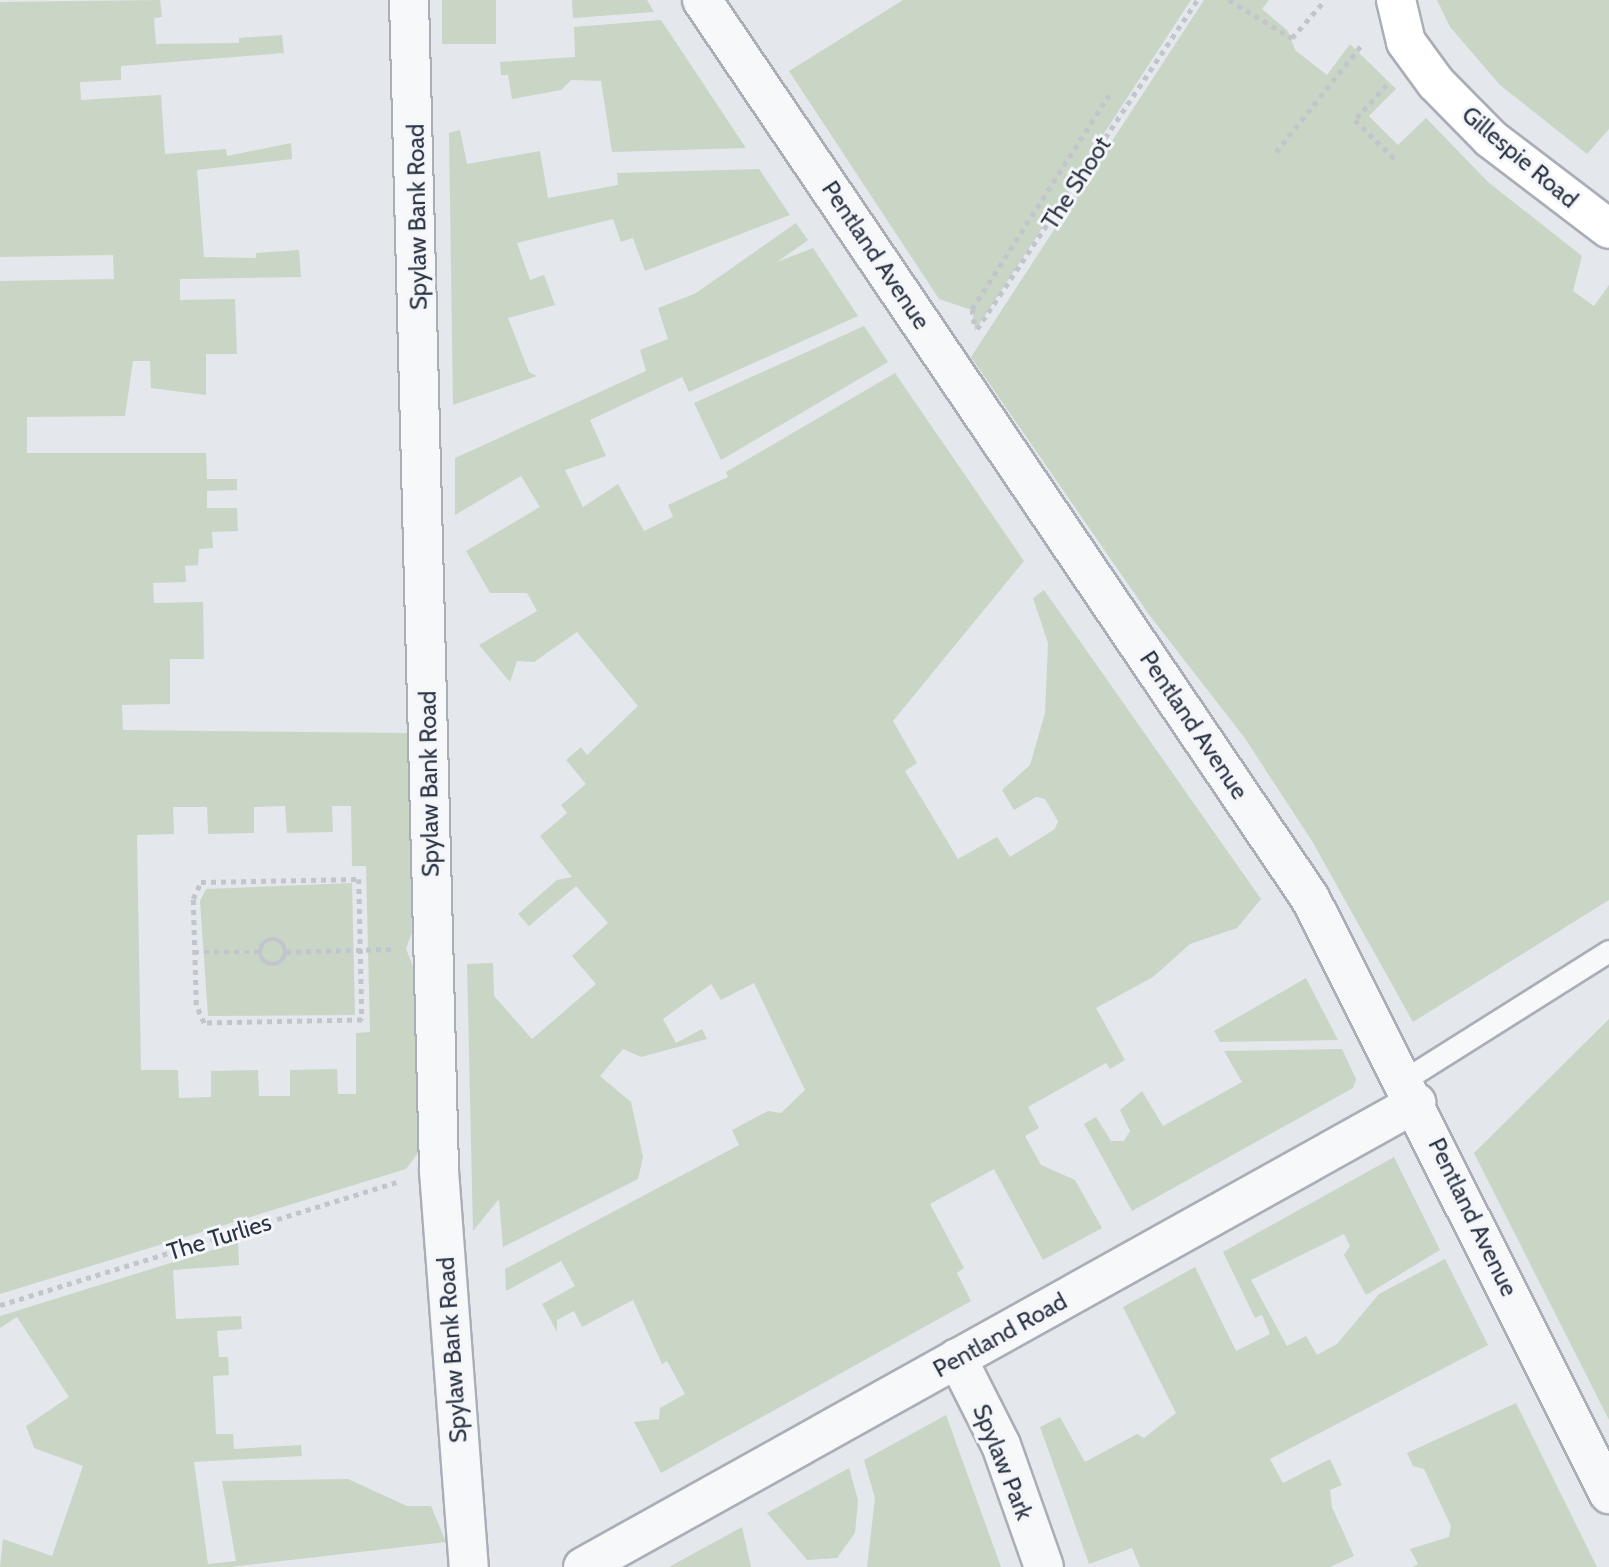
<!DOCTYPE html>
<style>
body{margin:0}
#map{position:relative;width:1609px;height:1567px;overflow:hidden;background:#e4e7ec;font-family:Cabin,sans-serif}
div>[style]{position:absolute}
.green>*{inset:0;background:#c9d6c5;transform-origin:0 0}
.path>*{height:4.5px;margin-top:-2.25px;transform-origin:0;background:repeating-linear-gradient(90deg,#c2c5cb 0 5px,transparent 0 10px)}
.path>.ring{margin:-2.25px;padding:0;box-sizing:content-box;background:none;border:4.5px solid #c2c5cb;border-radius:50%}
.roads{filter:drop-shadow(2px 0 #a9aeb7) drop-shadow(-2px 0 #a9aeb7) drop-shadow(0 2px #a9aeb7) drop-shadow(0 -2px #a9aeb7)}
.service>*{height:21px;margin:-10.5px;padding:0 10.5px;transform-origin:10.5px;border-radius:10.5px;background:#f7f8fa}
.minor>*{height:38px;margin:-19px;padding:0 19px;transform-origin:19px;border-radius:19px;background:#f7f8fa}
.secondary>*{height:38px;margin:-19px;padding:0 19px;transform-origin:19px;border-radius:19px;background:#fff}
span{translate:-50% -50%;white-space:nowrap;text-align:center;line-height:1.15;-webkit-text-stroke:6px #f4f6f9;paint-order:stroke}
.street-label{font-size:24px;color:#2b3445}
</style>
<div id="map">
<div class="green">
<i style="clip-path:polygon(evenodd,160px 0,162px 17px,154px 18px,156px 44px,239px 43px,239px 38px,282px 35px,284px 53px,121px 66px,121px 80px,80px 82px,81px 100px,161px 95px,165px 154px,226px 149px,227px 156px,291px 143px,292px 159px,197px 170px,204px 257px,256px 258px,256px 253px,299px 250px,301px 277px,180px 279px,180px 300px,235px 299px,237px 354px,206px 354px,206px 395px,151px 388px,150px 361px,133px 361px,125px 416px,27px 417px,27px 453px,206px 453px,207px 479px,237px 479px,237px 490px,207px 491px,207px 508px,237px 508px,238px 531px,212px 532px,213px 548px,199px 549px,198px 565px,185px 566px,186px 582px,153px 583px,154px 603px,203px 602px,204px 659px,170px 659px,170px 704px,122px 705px,123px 730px,407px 733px,412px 932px,406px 949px,413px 966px,418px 1153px,406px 1169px,0 1294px,0 281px,114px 279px,113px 255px,0 257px,0 2px,160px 0,285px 806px,287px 833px,333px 832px,332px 806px,351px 806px,352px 866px,366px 866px,370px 1032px,356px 1033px,356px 1094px,338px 1094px,337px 1069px,290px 1070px,290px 1096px,259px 1096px,258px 1070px,211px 1071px,211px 1097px,179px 1098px,178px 1070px,141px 1070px,137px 835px,174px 834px,173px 807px,207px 807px,208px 834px,254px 833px,254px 807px,285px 806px)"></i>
<i style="left:442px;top:0;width:54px;height:44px"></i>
<i style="clip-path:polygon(572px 0,647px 0,654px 12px,573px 18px)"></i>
<i style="clip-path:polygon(903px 0,1191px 0,975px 331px,972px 310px,939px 299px,789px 71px)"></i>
<i style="clip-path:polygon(1204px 0,1269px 0,1262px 9px,1288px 31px,1295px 50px,1327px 75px,1350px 44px,1396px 89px,1369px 116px,1398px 145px,1426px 118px,1488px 182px,1582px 256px,1573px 291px,1594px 306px,1609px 285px,1609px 900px,1413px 1022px,1312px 841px,1244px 737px,1150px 616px,971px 357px)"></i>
<i style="clip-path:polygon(1437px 0,1609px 0,1609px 129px,1587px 154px,1500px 85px,1450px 27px)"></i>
<i style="clip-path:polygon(661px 20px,746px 148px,612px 152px,601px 81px,571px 80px,561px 90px,512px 99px,508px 75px,501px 75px,500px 62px,575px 57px,574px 27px)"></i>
<i style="clip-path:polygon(460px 130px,467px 164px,540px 151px,548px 198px,618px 185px,617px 173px,759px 169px,790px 215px,645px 271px,633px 238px,621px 242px,613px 219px,517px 243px,530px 280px,544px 275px,555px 305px,508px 318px,529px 372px,537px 376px,453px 405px,449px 133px)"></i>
<i style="left:796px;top:223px;width:21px;height:159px;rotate:55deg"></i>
<i style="clip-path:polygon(813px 248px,858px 316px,689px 392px,682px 377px,590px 420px,606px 456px,565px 470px,583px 507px,618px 484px,644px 531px,673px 517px,668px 505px,728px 477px,726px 472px,895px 373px,1024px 561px,893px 721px,917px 763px,905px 771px,958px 859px,997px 837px,1010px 857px,1055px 829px,1058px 821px,1045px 799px,1036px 797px,1014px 810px,1002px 790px,1030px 765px,1045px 713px,1048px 643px,1033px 598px,1044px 590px,1261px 899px,1237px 928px,1190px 944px,1153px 977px,1096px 1008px,1125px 1060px,1110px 1069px,1106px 1063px,1028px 1107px,1039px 1128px,1025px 1136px,1041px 1165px,1075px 1180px,1102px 1228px,1043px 1260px,994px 1169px,930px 1204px,964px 1268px,957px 1273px,971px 1301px,661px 1473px,634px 1422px,659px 1419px,660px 1408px,685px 1394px,667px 1361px,662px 1364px,633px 1300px,582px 1327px,574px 1311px,557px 1320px,557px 1332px,542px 1304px,575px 1286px,561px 1261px,506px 1291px,505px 1269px,739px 1145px,732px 1130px,768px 1111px,781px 1113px,805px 1090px,754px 983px,721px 1000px,711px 984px,663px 1019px,676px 1043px,702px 1029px,707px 1039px,641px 1057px,623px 1049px,600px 1076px,631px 1102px,643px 1157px,638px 1179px,503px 1247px,499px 1199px,473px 1231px,467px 964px,493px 963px,494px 996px,532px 1039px,596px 984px,572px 956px,608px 923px,576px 886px,529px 926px,518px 914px,557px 880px,572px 877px,540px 836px,567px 813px,561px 805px,586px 784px,566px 760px,581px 747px,587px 755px,638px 706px,577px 632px,534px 662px,517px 661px,510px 682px,479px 645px,537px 611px,527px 593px,490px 593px,466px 551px,540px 507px,521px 476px,455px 515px,455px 458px,646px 371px,640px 350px,668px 339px,658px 308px)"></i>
<i style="clip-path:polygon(864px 326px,888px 362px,721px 460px,694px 403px)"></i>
<i style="clip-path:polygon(352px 883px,355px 1015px,208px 1016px,200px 901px,206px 889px)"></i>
<i style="clip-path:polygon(1306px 978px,1338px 1040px,1220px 1042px,1214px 1031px)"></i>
<i style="clip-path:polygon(1609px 1019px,1609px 1420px,1474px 1153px)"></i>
<i style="clip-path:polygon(1342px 1049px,1356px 1079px,1353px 1088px,1132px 1211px,1084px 1124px,1096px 1117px,1111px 1141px,1124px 1141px,1130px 1131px,1120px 1110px,1142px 1091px,1163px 1126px,1242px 1082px,1224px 1051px)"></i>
<i style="clip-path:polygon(1394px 1157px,1440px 1250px,1366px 1295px,1344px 1255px,1350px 1246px,1344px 1234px,1251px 1280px,1287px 1346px,1306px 1336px,1317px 1355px,1337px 1344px,1379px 1294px,1445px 1259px,1488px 1345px,1270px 1459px,1283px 1483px,1330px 1459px,1342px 1485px,1330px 1490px,1332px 1507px,1354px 1556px,1330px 1567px,1140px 1567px,1132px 1548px,1089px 1564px,1040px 1427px,1060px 1417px,1085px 1462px,1137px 1434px,1144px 1438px,1176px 1413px,1123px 1307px,1195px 1267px,1236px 1351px,1270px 1334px,1262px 1315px,1255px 1318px,1223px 1252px)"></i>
<i style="clip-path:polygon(238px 1242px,239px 1265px,173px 1270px,176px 1319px,241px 1316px,242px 1329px,217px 1331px,219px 1357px,228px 1357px,229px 1375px,213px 1376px,216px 1434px,233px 1434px,234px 1449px,301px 1445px,302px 1456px,194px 1462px,208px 1564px,236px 1561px,222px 1481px,348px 1479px,407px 1506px,431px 1506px,446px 1542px,231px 1567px,0 1567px,3px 1539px,52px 1556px,83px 1466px,34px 1448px,26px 1426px,69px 1397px,17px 1317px,0 1328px,0 1316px)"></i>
<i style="clip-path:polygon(1516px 1403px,1597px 1567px,1412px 1567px,1418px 1564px,1410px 1549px,1449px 1537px,1451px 1526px,1424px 1469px,1413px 1466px,1407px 1453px)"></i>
<i style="clip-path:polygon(946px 1415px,1001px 1567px,867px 1567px,875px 1498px,864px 1460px)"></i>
<i style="clip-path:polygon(849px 1468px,858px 1500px,855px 1533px,837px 1558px,807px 1560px,767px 1513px)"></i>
<i style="clip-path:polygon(742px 1527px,751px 1567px,669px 1567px)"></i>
</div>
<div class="path">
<i style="left:1229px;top:0;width:74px;rotate:31.1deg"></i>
<i style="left:1292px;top:38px;width:50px;rotate:-49deg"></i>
<i style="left:1387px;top:85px;width:47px;rotate:132.4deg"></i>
<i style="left:1355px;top:120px;width:57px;rotate:44.3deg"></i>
<i style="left:1276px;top:152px;width:139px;rotate:-51.4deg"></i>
<i style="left:974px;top:324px;width:15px;rotate:-98deg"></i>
<i style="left:972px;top:309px;width:254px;rotate:-57.4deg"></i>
<i style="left:977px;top:329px;width:396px;rotate:-56.2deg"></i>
<i style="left:359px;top:879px;width:141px;rotate:88.8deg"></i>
<i style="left:362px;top:1020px;width:158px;rotate:178.9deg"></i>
<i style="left:204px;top:1023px;width:20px;rotate:-114deg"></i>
<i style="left:196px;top:1005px;width:106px;rotate:-91.6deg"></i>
<i style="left:193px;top:899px;width:19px;rotate:-65deg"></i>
<i style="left:201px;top:882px;width:158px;rotate:-1.1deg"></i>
<i class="ring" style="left:260px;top:939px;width:21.5px;height:21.5px"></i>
<i style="left:194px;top:952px;width:66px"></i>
<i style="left:286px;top:952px;width:105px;rotate:-1.6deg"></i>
<i style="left:0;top:1305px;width:416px;rotate:-17.2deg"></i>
</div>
<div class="roads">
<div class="service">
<i style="left:1404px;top:1080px;width:242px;rotate:-32.2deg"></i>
</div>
<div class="minor">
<i style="left:409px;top:0;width:1171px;rotate:88.53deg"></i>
<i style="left:439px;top:1171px;width:397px;rotate:85.7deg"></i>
<i style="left:702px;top:0;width:1084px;rotate:55.9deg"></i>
<i style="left:1310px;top:898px;width:667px;rotate:63.36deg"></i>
<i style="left:957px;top:1358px;width:97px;rotate:63.2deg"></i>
<i style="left:1001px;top:1445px;width:129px;rotate:70.6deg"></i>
<i style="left:583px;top:1567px;width:954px;rotate:-29.12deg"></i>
</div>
<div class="secondary">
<i style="left:1396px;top:0;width:43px;rotate:76.6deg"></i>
<i style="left:1406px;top:42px;width:51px;rotate:53.8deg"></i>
<i style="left:1436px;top:83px;width:78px;rotate:45.5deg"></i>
<i style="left:1491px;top:139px;width:148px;rotate:37.3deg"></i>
</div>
</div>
<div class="street-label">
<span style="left:1520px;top:157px;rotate:40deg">Gillespie Road</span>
<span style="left:1076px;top:183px;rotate:-57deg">The Shoot</span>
<span style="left:417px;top:217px;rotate:-91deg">Spylaw Bank Road</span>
<span style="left:876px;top:255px;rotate:56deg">Pentland Avenue</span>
<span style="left:1194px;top:725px;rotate:56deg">Pentland Avenue</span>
<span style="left:429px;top:784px;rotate:-91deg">Spylaw Bank Road</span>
<span style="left:1473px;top:1217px;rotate:64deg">Pentland Avenue</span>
<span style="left:219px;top:1237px;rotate:-17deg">The Turlies</span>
<span style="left:1000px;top:1335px;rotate:-29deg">Pentland Road</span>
<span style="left:452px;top:1350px;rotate:-94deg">Spylaw Bank Road</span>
<span style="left:1003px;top:1462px;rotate:68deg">Spylaw Park</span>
</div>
</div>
